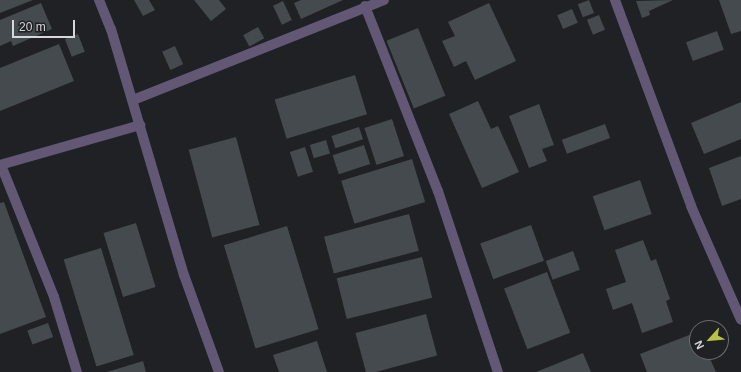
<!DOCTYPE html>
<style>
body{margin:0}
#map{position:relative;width:741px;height:372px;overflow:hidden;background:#1f2125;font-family:Arial,sans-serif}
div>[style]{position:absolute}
.building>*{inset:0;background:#444a4d;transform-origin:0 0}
.minor>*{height:10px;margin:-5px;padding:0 5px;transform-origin:5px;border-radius:5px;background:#625875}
span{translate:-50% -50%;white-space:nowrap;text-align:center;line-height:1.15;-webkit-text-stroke:3.5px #1f2125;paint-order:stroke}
.north{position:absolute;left:689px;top:320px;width:40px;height:40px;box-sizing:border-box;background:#1f2125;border:1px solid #686a6d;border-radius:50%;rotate:243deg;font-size:11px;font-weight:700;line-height:16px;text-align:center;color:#d6d7da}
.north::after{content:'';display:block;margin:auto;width:14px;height:18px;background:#b8c147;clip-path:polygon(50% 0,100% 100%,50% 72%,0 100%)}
.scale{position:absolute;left:12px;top:20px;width:63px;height:18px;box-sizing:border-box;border:2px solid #d6d7da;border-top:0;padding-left:5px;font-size:12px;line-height:14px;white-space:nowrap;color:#d6d7da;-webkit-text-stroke:3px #1f2125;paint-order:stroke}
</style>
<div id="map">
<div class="building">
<i style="clip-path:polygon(0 0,33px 0,0 13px)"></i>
<i style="clip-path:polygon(134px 0,149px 0,155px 10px,143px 16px)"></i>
<i style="clip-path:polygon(194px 0,219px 0,226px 9px,211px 21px)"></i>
<i style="clip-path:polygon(301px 0,343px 0,301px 19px,294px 3px)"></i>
<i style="left:589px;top:0;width:14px;height:12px;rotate:69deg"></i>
<i style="clip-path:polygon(673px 0,649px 11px,650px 15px,642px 18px,636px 1px)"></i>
<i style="clip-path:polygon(719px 0,741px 0,741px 31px,731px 34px)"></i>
<i style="left:283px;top:1px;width:21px;height:11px;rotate:65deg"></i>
<i style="clip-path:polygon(41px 3px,52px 29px,13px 46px,11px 41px,0 46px,0 20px)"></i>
<i style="clip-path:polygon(489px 3px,516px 61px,475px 80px,466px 61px,454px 67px,442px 41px,455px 36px,448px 22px)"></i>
<i style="left:572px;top:9px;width:15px;height:16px;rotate:67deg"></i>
<i style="left:599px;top:15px;width:16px;height:13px;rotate:68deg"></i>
<i style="left:258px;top:27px;width:13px;height:17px;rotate:61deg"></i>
<i style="left:418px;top:28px;width:73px;height:34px;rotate:68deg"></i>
<i style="left:717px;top:31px;width:20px;height:33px;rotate:70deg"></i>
<i style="left:78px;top:34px;width:19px;height:14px;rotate:69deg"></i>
<i style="clip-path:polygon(59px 44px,74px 81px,0 111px,0 68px)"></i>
<i style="left:175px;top:46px;width:20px;height:14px;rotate:66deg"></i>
<i style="left:355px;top:75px;width:41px;height:84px;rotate:73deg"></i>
<i style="clip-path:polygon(478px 101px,491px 129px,498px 126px,519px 172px,482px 188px,449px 114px)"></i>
<i style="clip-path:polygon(741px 102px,741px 139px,704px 154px,691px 123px)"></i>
<i style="clip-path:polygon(539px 104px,554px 145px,542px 149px,547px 161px,529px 168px,509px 116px)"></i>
<i style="left:392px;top:119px;width:39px;height:29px;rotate:72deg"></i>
<i style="left:605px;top:124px;width:15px;height:46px;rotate:70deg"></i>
<i style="left:359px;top:127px;width:13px;height:29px;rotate:72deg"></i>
<i style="left:236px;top:137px;width:91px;height:49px;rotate:75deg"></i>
<i style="left:326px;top:140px;width:14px;height:17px;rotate:73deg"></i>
<i style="left:364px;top:145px;width:20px;height:33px;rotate:72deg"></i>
<i style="left:305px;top:147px;width:26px;height:16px;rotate:72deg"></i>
<i style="clip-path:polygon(741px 156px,741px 199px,722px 206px,709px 168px)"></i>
<i style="left:412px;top:159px;width:45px;height:74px;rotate:73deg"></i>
<i style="left:640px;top:180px;width:36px;height:50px;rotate:71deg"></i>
<i style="clip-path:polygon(4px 202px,46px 317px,0 334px,0 203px)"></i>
<i style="left:409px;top:214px;width:38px;height:88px;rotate:75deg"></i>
<i style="left:136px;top:223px;width:67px;height:34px;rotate:73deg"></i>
<i style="left:531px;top:225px;width:38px;height:54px;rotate:70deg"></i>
<i style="left:287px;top:226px;width:108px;height:66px;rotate:73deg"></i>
<i style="clip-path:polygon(643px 240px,651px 261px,656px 259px,670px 299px,666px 301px,673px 322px,642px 333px,632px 303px,613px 310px,606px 289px,626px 282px,615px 250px)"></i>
<i style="left:101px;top:248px;width:112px;height:39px;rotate:73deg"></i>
<i style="left:573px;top:251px;width:20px;height:29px;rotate:70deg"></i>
<i style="left:422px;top:257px;width:42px;height:88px;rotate:76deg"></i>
<i style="left:547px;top:272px;width:65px;height:46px;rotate:69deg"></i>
<i style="left:426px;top:314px;width:43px;height:73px;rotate:75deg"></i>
<i style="left:48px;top:323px;width:15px;height:22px;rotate:70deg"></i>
<i style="clip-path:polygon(697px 332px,697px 352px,707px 352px,716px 372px,647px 372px,640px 354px)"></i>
<i style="clip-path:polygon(317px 341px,327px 372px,279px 372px,273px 355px)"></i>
<i style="clip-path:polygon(583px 353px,591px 372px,536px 372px)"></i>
<i style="clip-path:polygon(143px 361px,146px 372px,107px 372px)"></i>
</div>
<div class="minor">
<i style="left:99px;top:0;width:31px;rotate:68deg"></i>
<i style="left:111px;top:29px;width:257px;rotate:73.5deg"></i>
<i style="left:184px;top:275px;width:103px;rotate:70.2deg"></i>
<i style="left:615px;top:0;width:220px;rotate:69.7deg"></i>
<i style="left:691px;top:206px;width:124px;rotate:66.3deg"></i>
<i style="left:365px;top:6px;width:199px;rotate:68.5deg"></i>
<i style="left:438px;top:191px;width:191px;rotate:71.7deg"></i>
<i style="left:133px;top:100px;width:270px;rotate:-21.7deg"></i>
<i style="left:0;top:165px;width:146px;rotate:-15.9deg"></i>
<i style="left:1px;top:165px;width:142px;rotate:68.1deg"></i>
<i style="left:54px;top:297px;width:78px;rotate:73deg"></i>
</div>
<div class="north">N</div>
<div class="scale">20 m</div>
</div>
